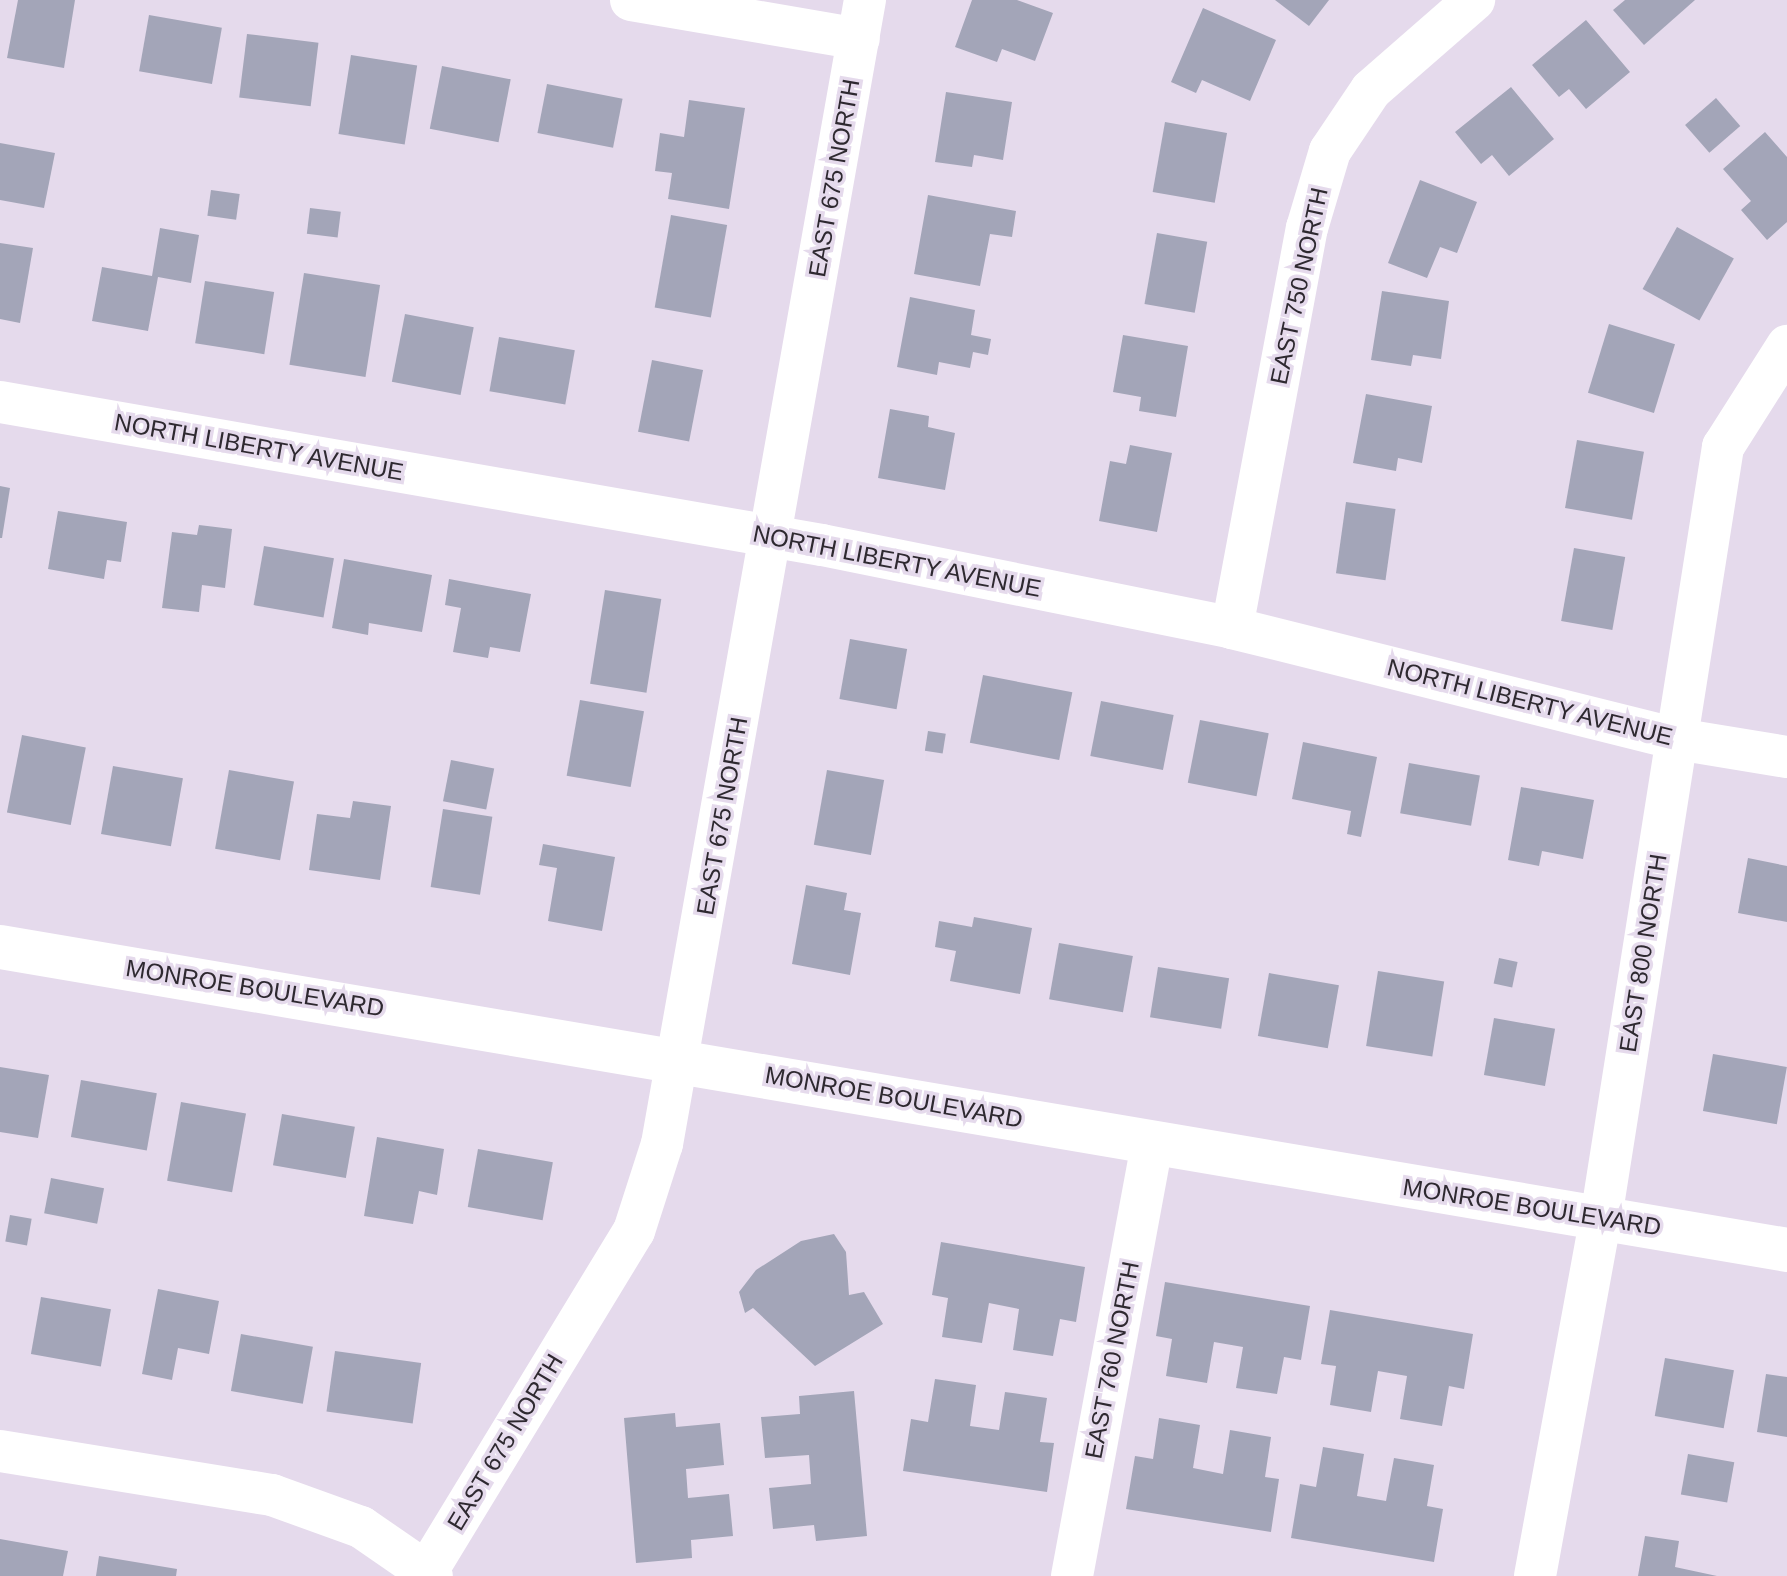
<!DOCTYPE html>
<style>
body{margin:0}
#map{position:relative;width:1787px;height:1576px;overflow:hidden;background:#e5daec;font-family:Arial,sans-serif}
div>[style]{position:absolute}
.building>*{inset:0;background:#a3a5b8;transform-origin:0 0}
.minor>*{height:42px;margin:-21px;padding:0 21px;transform-origin:21px;border-radius:21px;background:#fff}
.tertiary>*{height:44px;margin:-22px;padding:0 22px;transform-origin:22px;border-radius:22px;background:#fff}
span{translate:-50% -50%;white-space:nowrap;text-align:center;line-height:1.15;-webkit-text-stroke:7px #e5daec;paint-order:stroke}
.street-label{font-size:24px;color:#2e2930}
</style>
<div id="map">
<div class="building">
<i style="clip-path:polygon(18px 0,75px 0,64px 68px,7px 58px)"></i>
<i style="clip-path:polygon(972px 0,1017px 0,1053px 13px,1035px 61px,1002px 49px,997px 62px,955px 47px)"></i>
<i style="clip-path:polygon(1275px 0,1329px 0,1309px 26px)"></i>
<i style="clip-path:polygon(1625px 0,1695px 0,1644px 45px,1613px 10px)"></i>
<i style="clip-path:polygon(1203px 8px,1276px 40px,1250px 101px,1202px 80px,1196px 93px,1171px 82px)"></i>
<i style="left:149px;top:15px;width:74px;height:57px;rotate:10deg"></i>
<i style="clip-path:polygon(1586px 20px,1630px 72px,1586px 109px,1569px 89px,1559px 97px,1532px 65px)"></i>
<i style="left:247px;top:34px;width:72px;height:64px;rotate:7deg"></i>
<i style="left:351px;top:55px;width:67px;height:80px;rotate:9deg"></i>
<i style="left:442px;top:66px;width:70px;height:64px;rotate:11deg"></i>
<i style="left:547px;top:84px;width:77px;height:50px;rotate:11deg"></i>
<i style="clip-path:polygon(1511px 87px,1554px 139px,1509px 176px,1492px 155px,1481px 164px,1455px 132px)"></i>
<i style="clip-path:polygon(946px 92px,1012px 102px,1003px 160px,974px 155px,972px 167px,935px 162px)"></i>
<i style="left:1716px;top:98px;width:37px;height:41px;rotate:49deg"></i>
<i style="clip-path:polygon(689px 100px,745px 108px,729px 209px,668px 199px,672px 173px,655px 171px,660px 133px,684px 137px)"></i>
<i style="left:1165px;top:122px;width:63px;height:71px;rotate:10deg"></i>
<i style="clip-path:polygon(1765px 132px,1787px 157px,1787px 222px,1767px 240px,1741px 210px,1751px 201px,1723px 169px)"></i>
<i style="clip-path:polygon(0 143px,55px 153px,44px 208px,0 200px)"></i>
<i style="clip-path:polygon(1420px 180px,1477px 202px,1457px 253px,1440px 247px,1427px 278px,1388px 263px)"></i>
<i style="left:211px;top:190px;width:29px;height:26px;rotate:8deg"></i>
<i style="clip-path:polygon(928px 195px,1016px 211px,1012px 237px,990px 234px,980px 286px,914px 274px)"></i>
<i style="left:310px;top:208px;width:31px;height:26px;rotate:7deg"></i>
<i style="left:671px;top:215px;width:57px;height:94px;rotate:10deg"></i>
<i style="left:1677px;top:227px;width:65px;height:71px;rotate:29deg"></i>
<i style="clip-path:polygon(160px 228px,199px 235px,191px 283px,158px 277px,148px 331px,92px 321px,102px 267px,152px 276px)"></i>
<i style="left:1157px;top:233px;width:51px;height:72px;rotate:10deg"></i>
<i style="clip-path:polygon(0 243px,33px 248px,20px 323px,0 319px)"></i>
<i style="left:304px;top:273px;width:77px;height:93px;rotate:9deg"></i>
<i style="left:205px;top:281px;width:70px;height:63px;rotate:9deg"></i>
<i style="clip-path:polygon(1382px 291px,1449px 301px,1441px 359px,1413px 355px,1411px 366px,1371px 360px)"></i>
<i style="clip-path:polygon(910px 297px,975px 310px,971px 335px,991px 339px,988px 355px,973px 352px,970px 368px,939px 362px,937px 375px,897px 367px)"></i>
<i style="left:405px;top:314px;width:70px;height:69px;rotate:11deg"></i>
<i style="left:1609px;top:324px;width:69px;height:72px;rotate:17deg"></i>
<i style="clip-path:polygon(1123px 335px,1188px 346px,1176px 417px,1139px 411px,1141px 397px,1113px 392px)"></i>
<i style="left:499px;top:337px;width:77px;height:55px;rotate:10deg"></i>
<i style="left:652px;top:360px;width:52px;height:73px;rotate:11deg"></i>
<i style="clip-path:polygon(1366px 394px,1432px 406px,1422px 463px,1398px 458px,1396px 471px,1353px 463px)"></i>
<i style="clip-path:polygon(890px 409px,929px 416px,928px 427px,955px 433px,945px 490px,878px 478px)"></i>
<i style="left:1577px;top:440px;width:68px;height:69px;rotate:10deg"></i>
<i style="clip-path:polygon(1130px 445px,1172px 453px,1157px 532px,1099px 521px,1110px 461px,1126px 464px)"></i>
<i style="clip-path:polygon(0 486px,10px 488px,2px 538px,0 538px)"></i>
<i style="left:1346px;top:502px;width:50px;height:72px;rotate:8deg"></i>
<i style="clip-path:polygon(58px 511px,127px 522px,121px 562px,107px 560px,104px 579px,48px 569px)"></i>
<i style="clip-path:polygon(199px 525px,232px 529px,225px 588px,202px 585px,199px 612px,162px 608px,172px 532px,197px 535px)"></i>
<i style="left:264px;top:546px;width:71px;height:60px;rotate:10deg"></i>
<i style="left:1574px;top:548px;width:52px;height:74px;rotate:10deg"></i>
<i style="clip-path:polygon(344px 559px,432px 575px,422px 632px,369px 623px,368px 635px,332px 628px)"></i>
<i style="clip-path:polygon(449px 579px,531px 594px,520px 652px,490px 647px,488px 658px,453px 652px,461px 608px,445px 605px)"></i>
<i style="left:605px;top:590px;width:57px;height:95px;rotate:9deg"></i>
<i style="left:850px;top:639px;width:58px;height:61px;rotate:10deg"></i>
<i style="left:983px;top:675px;width:91px;height:69px;rotate:11deg"></i>
<i style="left:580px;top:700px;width:65px;height:77px;rotate:10deg"></i>
<i style="left:1101px;top:701px;width:74px;height:56px;rotate:11deg"></i>
<i style="left:1200px;top:720px;width:70px;height:64px;rotate:11deg"></i>
<i style="left:928px;top:731px;width:18px;height:20px;rotate:9deg"></i>
<i style="left:22px;top:735px;width:65px;height:79px;rotate:11deg"></i>
<i style="clip-path:polygon(1303px 742px,1377px 757px,1361px 837px,1347px 834px,1351px 811px,1292px 799px)"></i>
<i style="left:451px;top:760px;width:44px;height:42px;rotate:11deg"></i>
<i style="left:1409px;top:763px;width:72px;height:51px;rotate:10deg"></i>
<i style="left:113px;top:766px;width:71px;height:69px;rotate:10deg"></i>
<i style="left:229px;top:770px;width:66px;height:80px;rotate:10deg"></i>
<i style="left:827px;top:770px;width:58px;height:76px;rotate:10deg"></i>
<i style="clip-path:polygon(1521px 787px,1594px 800px,1583px 859px,1542px 851px,1539px 866px,1508px 860px)"></i>
<i style="clip-path:polygon(353px 801px,391px 806px,380px 880px,309px 870px,317px 814px,350px 818px)"></i>
<i style="left:443px;top:809px;width:50px;height:79px;rotate:9deg"></i>
<i style="clip-path:polygon(543px 844px,615px 857px,602px 931px,548px 921px,557px 868px,539px 865px)"></i>
<i style="clip-path:polygon(1748px 858px,1787px 866px,1787px 922px,1738px 913px)"></i>
<i style="clip-path:polygon(806px 885px,847px 893px,844px 910px,861px 913px,850px 975px,792px 964px)"></i>
<i style="clip-path:polygon(974px 917px,1032px 928px,1020px 994px,950px 981px,956px 951px,935px 947px,939px 921px,972px 927px)"></i>
<i style="left:1059px;top:943px;width:75px;height:57px;rotate:10deg"></i>
<i style="left:1499px;top:958px;width:19px;height:26px;rotate:12deg"></i>
<i style="left:1158px;top:967px;width:72px;height:51px;rotate:9deg"></i>
<i style="left:1378px;top:971px;width:67px;height:76px;rotate:9deg"></i>
<i style="left:1269px;top:973px;width:71px;height:64px;rotate:10deg"></i>
<i style="left:1494px;top:1018px;width:62px;height:58px;rotate:10deg"></i>
<i style="left:1713px;top:1054px;width:75px;height:58px;rotate:10deg"></i>
<i style="clip-path:polygon(0 1067px,49px 1075px,38px 1138px,0 1132px)"></i>
<i style="left:81px;top:1080px;width:77px;height:58px;rotate:10deg"></i>
<i style="left:181px;top:1102px;width:66px;height:80px;rotate:10deg"></i>
<i style="left:282px;top:1114px;width:74px;height:52px;rotate:10deg"></i>
<i style="clip-path:polygon(377px 1137px,444px 1149px,437px 1195px,419px 1191px,413px 1224px,364px 1216px)"></i>
<i style="left:478px;top:1149px;width:76px;height:59px;rotate:10deg"></i>
<i style="left:51px;top:1178px;width:54px;height:36px;rotate:11deg"></i>
<i style="left:10px;top:1215px;width:22px;height:27px;rotate:10deg"></i>
<i style="clip-path:polygon(834px 1234px,846px 1252px,849px 1295px,864px 1292px,883px 1324px,815px 1366px,753px 1308px,745px 1313px,739px 1292px,756px 1270px,801px 1241px)"></i>
<i style="clip-path:polygon(941px 1242px,1085px 1267px,1076px 1322px,1060px 1319px,1053px 1356px,1013px 1350px,1019px 1309px,989px 1303px,982px 1343px,942px 1337px,948px 1298px,932px 1295px)"></i>
<i style="clip-path:polygon(1165px 1282px,1310px 1306px,1301px 1360px,1284px 1357px,1277px 1394px,1236px 1388px,1243px 1347px,1214px 1342px,1207px 1383px,1166px 1376px,1172px 1339px,1156px 1336px)"></i>
<i style="clip-path:polygon(158px 1289px,219px 1301px,209px 1354px,178px 1348px,172px 1380px,142px 1374px)"></i>
<i style="left:41px;top:1297px;width:71px;height:58px;rotate:10deg"></i>
<i style="clip-path:polygon(1330px 1310px,1473px 1334px,1464px 1389px,1449px 1386px,1442px 1426px,1400px 1419px,1407px 1376px,1378px 1371px,1371px 1412px,1330px 1405px,1336px 1366px,1321px 1364px)"></i>
<i style="left:241px;top:1334px;width:73px;height:58px;rotate:10deg"></i>
<i style="left:335px;top:1351px;width:87px;height:61px;rotate:8deg"></i>
<i style="left:1665px;top:1358px;width:70px;height:59px;rotate:10deg"></i>
<i style="clip-path:polygon(1766px 1374px,1787px 1377px,1787px 1437px,1757px 1432px)"></i>
<i style="clip-path:polygon(935px 1379px,976px 1385px,970px 1426px,999px 1430px,1005px 1392px,1047px 1398px,1040px 1442px,1054px 1443px,1047px 1492px,903px 1471px,911px 1419px,928px 1422px)"></i>
<i style="clip-path:polygon(854px 1391px,867px 1536px,816px 1541px,814px 1525px,773px 1529px,769px 1488px,811px 1484px,809px 1455px,765px 1458px,761px 1417px,800px 1414px,799px 1396px)"></i>
<i style="clip-path:polygon(675px 1413px,676px 1427px,720px 1423px,724px 1465px,686px 1469px,688px 1498px,729px 1494px,733px 1536px,691px 1540px,692px 1558px,636px 1563px,624px 1418px)"></i>
<i style="clip-path:polygon(1159px 1418px,1200px 1425px,1193px 1468px,1223px 1474px,1230px 1430px,1271px 1437px,1265px 1477px,1279px 1479px,1271px 1532px,1126px 1509px,1135px 1456px,1153px 1459px)"></i>
<i style="clip-path:polygon(1323px 1447px,1364px 1454px,1357px 1496px,1386px 1501px,1394px 1458px,1434px 1465px,1427px 1506px,1443px 1509px,1434px 1562px,1291px 1538px,1300px 1484px,1316px 1487px)"></i>
<i style="left:1688px;top:1454px;width:47px;height:41px;rotate:10deg"></i>
<i style="clip-path:polygon(1645px 1536px,1679px 1541px,1675px 1567px,1717px 1576px,1638px 1576px)"></i>
<i style="clip-path:polygon(0 1539px,68px 1551px,63px 1576px,0 1576px)"></i>
<i style="clip-path:polygon(99px 1556px,177px 1569px,176px 1576px,96px 1576px)"></i>
</div>
<div class="minor">
<i style="left:631px;top:0;width:231px;rotate:9.7deg"></i>
<i style="left:0;top:402px;width:834px;rotate:9.87deg"></i>
<i style="left:822px;top:545px;width:418px;rotate:11.4deg"></i>
<i style="left:1232px;top:628px;width:459px;rotate:14deg"></i>
<i style="left:1677px;top:739px;width:111px;rotate:9.3deg"></i>
<i style="left:1232px;top:628px;width:407px;rotate:-79.4deg"></i>
<i style="left:1307px;top:228px;width:80px;rotate:-73.4deg"></i>
<i style="left:1330px;top:151px;width:73px;rotate:-56.1deg"></i>
<i style="left:1371px;top:90px;width:137px;rotate:-41.1deg"></i>
<i style="left:0;top:1451px;width:276px;rotate:9.2deg"></i>
<i style="left:272px;top:1495px;width:95px;rotate:19.8deg"></i>
<i style="left:361px;top:1527px;width:86px;rotate:34.6deg"></i>
<i style="left:424px;top:1576px;width:404px;rotate:-58.7deg"></i>
<i style="left:634px;top:1231px;width:91px;rotate:-72.2deg"></i>
<i style="left:662px;top:1144px;width:1162px;rotate:-79.94deg"></i>
<i style="left:1072px;top:1576px;width:439px;rotate:-79.5deg"></i>
<i style="left:1535px;top:1576px;width:364px;rotate:-79.6deg"></i>
<i style="left:1601px;top:1218px;width:781px;rotate:-81.01deg"></i>
<i style="left:1723px;top:447px;width:120px;rotate:-57.6deg"></i>
</div>
<div class="tertiary">
<i style="left:0;top:947px;width:1813px;rotate:9.62deg"></i>
</div>
<div class="street-label">
<span style="left:834px;top:178px;rotate:-80deg">EAST 675 NORTH</span>
<span style="left:1299px;top:286px;rotate:-78deg">EAST 750 NORTH</span>
<span style="left:259px;top:447px;rotate:10deg">NORTH LIBERTY AVENUE</span>
<span style="left:897px;top:561px;rotate:11deg">NORTH LIBERTY AVENUE</span>
<span style="left:1530px;top:702px;rotate:14deg">NORTH LIBERTY AVENUE</span>
<span style="left:722px;top:816px;rotate:-80deg">EAST 675 NORTH</span>
<span style="left:1643px;top:953px;rotate:-81deg">EAST 800 NORTH</span>
<span style="left:255px;top:988px;rotate:9deg">MONROE BOULEVARD</span>
<span style="left:894px;top:1097px;rotate:10deg">MONROE BOULEVARD</span>
<span style="left:1532px;top:1207px;rotate:9deg">MONROE BOULEVARD</span>
<span style="left:1112px;top:1360px;rotate:-79deg">EAST 760 NORTH</span>
<span style="left:505px;top:1442px;rotate:-59deg">EAST 675 NORTH</span>
</div>
</div>
